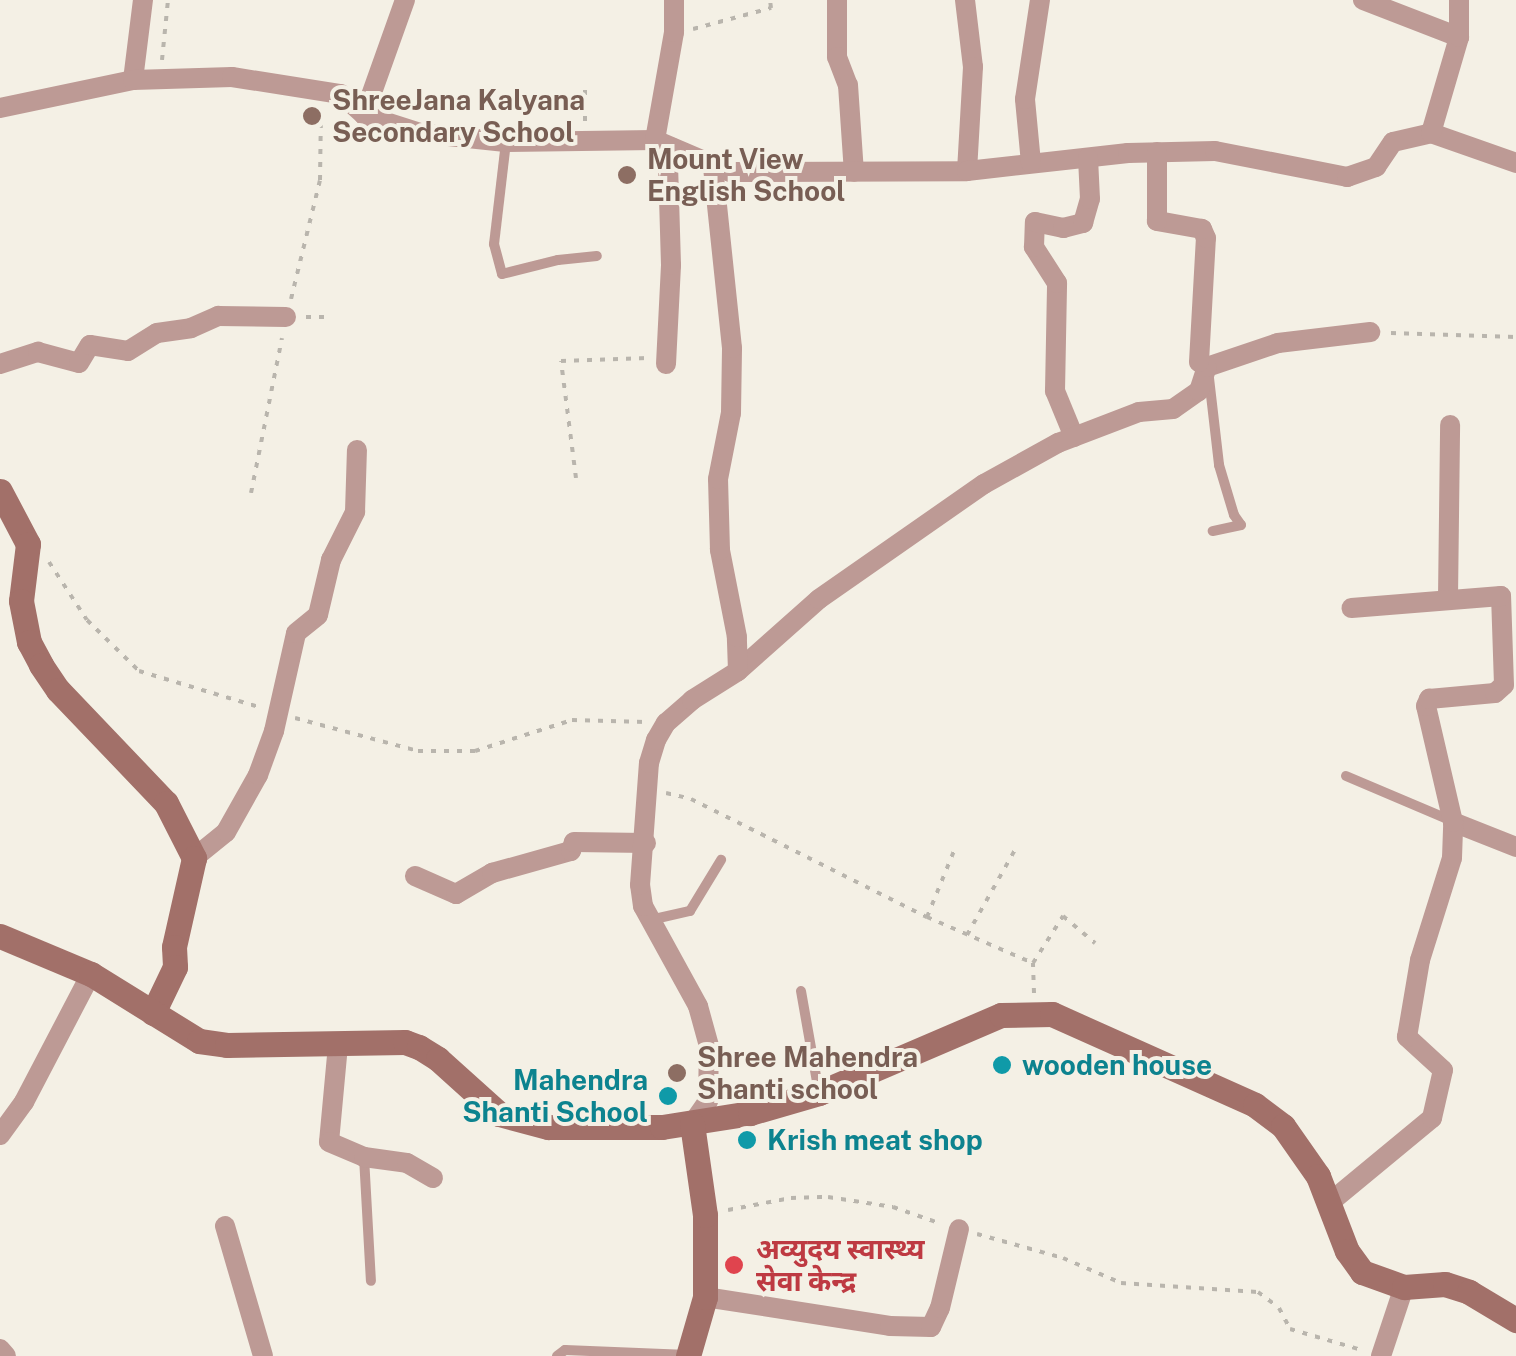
<!DOCTYPE html>
<meta charset="utf-8">
<style>
body{margin:0}
#map{position:relative;width:1516px;height:1356px;overflow:hidden;background:#f4f0e5;font-family:"Public Sans","Noto Sans Devanagari",sans-serif}
div>[style]{position:absolute}
.path>*{height:4px;margin-top:-2px;transform-origin:0;background:repeating-linear-gradient(90deg,#b9b5ad 0 5px,transparent 0 13px)}
.lane>*{height:10px;margin:-5px;padding:0 5px;transform-origin:5px;border-radius:5px;background:#bd9a95}
.street>*{height:20px;margin:-10px;padding:0 10px;transform-origin:10px;border-radius:10px;background:#bd9a95}
.secondary>*{height:25px;margin:-12.5px;padding:0 12.5px;transform-origin:12.5px;border-radius:12.5px;background:#a27069}
.dots>*{width:28px;height:28px;translate:-50% -50%;box-sizing:border-box;border:5px solid #f4f0e5;border-radius:50%}
span{translate:-50% -50%;white-space:nowrap;text-align:center;line-height:1.15;-webkit-text-stroke:8px #f4f0e5;paint-order:stroke}
.education-label{font-size:28px;color:#785e54;font-weight:700}
.left{translate:0 -50%;text-align:left}
.culture-label{font-size:28px;color:#0d838f;font-weight:700}
.right{translate:-100% -50%;text-align:right}
.health-label{font-size:28px;color:#be3a42;font-weight:700}
</style>
<div id="map">
<div class="path">
<i style="left:693px;top:29px;width:81px;rotate:-15.1deg"></i>
<i style="left:771px;top:8px;width:8px;rotate:-97deg"></i>
<i style="left:162px;top:60px;width:60px;rotate:-84.3deg"></i>
<i style="left:585px;top:121px;width:35px;rotate:-90deg"></i>
<i style="left:291px;top:299px;width:122px;rotate:-76.3deg"></i>
<i style="left:320px;top:180px;width:68px;rotate:-89.2deg"></i>
<i style="left:306px;top:317px;width:26px"></i>
<i style="left:1391px;top:333px;width:125px;rotate:1.8deg"></i>
<i style="left:576px;top:478px;width:118px;rotate:-97.3deg"></i>
<i style="left:561px;top:361px;width:87px;rotate:-2deg"></i>
<i style="left:251px;top:493px;width:158px;rotate:-78.7deg"></i>
<i style="left:49px;top:562px;width:69px;rotate:56.8deg"></i>
<i style="left:87px;top:620px;width:73px;rotate:44.4deg"></i>
<i style="left:139px;top:671px;width:128px;rotate:16.7deg"></i>
<i style="left:295px;top:718px;width:127px;rotate:15deg"></i>
<i style="left:418px;top:751px;width:57px"></i>
<i style="left:475px;top:751px;width:102px;rotate:-17.7deg"></i>
<i style="left:572px;top:720px;width:74px;rotate:1.5deg"></i>
<i style="left:666px;top:793px;width:26px;rotate:13deg"></i>
<i style="left:691px;top:799px;width:264px;rotate:26.6deg"></i>
<i style="left:927px;top:917px;width:116px;rotate:23.5deg"></i>
<i style="left:927px;top:917px;width:71px;rotate:-67.8deg"></i>
<i style="left:967px;top:935px;width:100px;rotate:-60.6deg"></i>
<i style="left:1034px;top:993px;width:30px;rotate:-92deg"></i>
<i style="left:1033px;top:963px;width:56px;rotate:-57.4deg"></i>
<i style="left:1063px;top:916px;width:42px;rotate:40.2deg"></i>
<i style="left:728px;top:1210px;width:64px;rotate:-10.8deg"></i>
<i style="left:791px;top:1198px;width:37px;rotate:-2deg"></i>
<i style="left:828px;top:1197px;width:66px;rotate:8.7deg"></i>
<i style="left:893px;top:1207px;width:49px;rotate:19.2deg"></i>
<i style="left:977px;top:1234px;width:89px;rotate:15.6deg"></i>
<i style="left:1063px;top:1258px;width:63px;rotate:23.3deg"></i>
<i style="left:1121px;top:1283px;width:137px;rotate:3.8deg"></i>
<i style="left:1258px;top:1292px;width:26px;rotate:37deg"></i>
<i style="left:1279px;top:1308px;width:24px;rotate:62deg"></i>
<i style="left:1290px;top:1329px;width:75px;rotate:16.3deg"></i>
</div>
<div class="lane">
<i style="left:506px;top:142px;width:103px;rotate:96.7deg"></i>
<i style="left:494px;top:244px;width:31px;rotate:75deg"></i>
<i style="left:502px;top:274px;width:58px;rotate:-14deg"></i>
<i style="left:558px;top:260px;width:39px;rotate:-6deg"></i>
<i style="left:1209px;top:378px;width:88px;rotate:83.4deg"></i>
<i style="left:1219px;top:465px;width:52px;rotate:73.3deg"></i>
<i style="left:1234px;top:515px;width:12px;rotate:55deg"></i>
<i style="left:1241px;top:525px;width:29px;rotate:168deg"></i>
<i style="left:1346px;top:776px;width:115px;rotate:23deg"></i>
<i style="left:650px;top:920px;width:41px;rotate:-12.7deg"></i>
<i style="left:690px;top:911px;width:60px;rotate:-58.7deg"></i>
<i style="left:801px;top:991px;width:104px;rotate:80deg"></i>
<i style="left:364px;top:1157px;width:124px;rotate:86.8deg"></i>
<i style="left:557px;top:1356px;width:10px;rotate:-37deg"></i>
<i style="left:565px;top:1350px;width:123px;rotate:2.3deg"></i>
</div>
<div class="street">
<i style="left:837px;top:0;width:57px;rotate:90deg"></i>
<i style="left:837px;top:57px;width:30px;rotate:69deg"></i>
<i style="left:848px;top:85px;width:87px;rotate:86.1deg"></i>
<i style="left:965px;top:0;width:67px;rotate:83.2deg"></i>
<i style="left:973px;top:67px;width:104px;rotate:93.3deg"></i>
<i style="left:1363px;top:0;width:103px;rotate:21.1deg"></i>
<i style="left:133px;top:80px;width:81px;rotate:-82.9deg"></i>
<i style="left:0;top:108px;width:136px;rotate:-11.9deg"></i>
<i style="left:133px;top:80px;width:99px;rotate:-1.7deg"></i>
<i style="left:232px;top:77px;width:110px;rotate:8.9deg"></i>
<i style="left:341px;top:94px;width:31px;rotate:42deg"></i>
<i style="left:364px;top:115px;width:59px;rotate:17.8deg"></i>
<i style="left:420px;top:133px;width:86px;rotate:6deg"></i>
<i style="left:506px;top:142px;width:149px;rotate:-0.8deg"></i>
<i style="left:655px;top:140px;width:82px;rotate:23.1deg"></i>
<i style="left:730px;top:172px;width:237px;rotate:-0.2deg"></i>
<i style="left:967px;top:171px;width:162px;rotate:-6.4deg"></i>
<i style="left:1128px;top:153px;width:87px;rotate:-1.3deg"></i>
<i style="left:1215px;top:151px;width:135px;rotate:11.1deg"></i>
<i style="left:1347px;top:177px;width:31px;rotate:-19deg"></i>
<i style="left:1376px;top:167px;width:30px;rotate:-56deg"></i>
<i style="left:1393px;top:142px;width:39px;rotate:-13deg"></i>
<i style="left:1431px;top:133px;width:90px;rotate:19.4deg"></i>
<i style="left:364px;top:115px;width:122px;rotate:-70.4deg"></i>
<i style="left:1431px;top:133px;width:100px;rotate:-73.7deg"></i>
<i style="left:1459px;top:37px;width:37px;rotate:-90deg"></i>
<i style="left:655px;top:140px;width:110px;rotate:-80deg"></i>
<i style="left:674px;top:32px;width:32px;rotate:-90deg"></i>
<i style="left:1031px;top:163px;width:64px;rotate:-95.4deg"></i>
<i style="left:1025px;top:99px;width:100px;rotate:-81.4deg"></i>
<i style="left:0;top:364px;width:40px;rotate:-18deg"></i>
<i style="left:38px;top:352px;width:42px;rotate:15deg"></i>
<i style="left:79px;top:363px;width:21px;rotate:-59deg"></i>
<i style="left:90px;top:345px;width:38px;rotate:9deg"></i>
<i style="left:128px;top:351px;width:34px;rotate:-32deg"></i>
<i style="left:157px;top:333px;width:34px;rotate:-8deg"></i>
<i style="left:191px;top:328px;width:30px;rotate:-24deg"></i>
<i style="left:218px;top:316px;width:68px;rotate:0.8deg"></i>
<i style="left:666px;top:364px;width:99px;rotate:-87.1deg"></i>
<i style="left:671px;top:265px;width:99px;rotate:-91.7deg"></i>
<i style="left:668px;top:166px;width:19px;rotate:-78deg"></i>
<i style="left:1207px;top:367px;width:75px;rotate:-18.7deg"></i>
<i style="left:1278px;top:343px;width:93px;rotate:-6.8deg"></i>
<i style="left:1074px;top:437px;width:50px;rotate:-112.4deg"></i>
<i style="left:1055px;top:391px;width:108px;rotate:-88.9deg"></i>
<i style="left:1057px;top:283px;width:43px;rotate:-122.6deg"></i>
<i style="left:1034px;top:247px;width:25px;rotate:-88deg"></i>
<i style="left:1035px;top:222px;width:29px;rotate:12deg"></i>
<i style="left:1063px;top:228px;width:21px;rotate:-14deg"></i>
<i style="left:1083px;top:223px;width:25px;rotate:-74deg"></i>
<i style="left:1090px;top:199px;width:41px;rotate:-92.8deg"></i>
<i style="left:1448px;top:598px;width:173px;rotate:-89.3deg"></i>
<i style="left:738px;top:671px;width:108px;rotate:-41.6deg"></i>
<i style="left:819px;top:599px;width:201px;rotate:-34.9deg"></i>
<i style="left:984px;top:484px;width:85px;rotate:-29deg"></i>
<i style="left:1058px;top:443px;width:87px;rotate:-20.9deg"></i>
<i style="left:1139px;top:412px;width:34px;rotate:-5deg"></i>
<i style="left:1173px;top:409px;width:32px;rotate:-35deg"></i>
<i style="left:1199px;top:391px;width:25px;rotate:-72deg"></i>
<i style="left:1207px;top:367px;width:9px;rotate:-148deg"></i>
<i style="left:1199px;top:362px;width:124px;rotate:-86.8deg"></i>
<i style="left:1206px;top:238px;width:10px;rotate:-114deg"></i>
<i style="left:1202px;top:229px;width:46px;rotate:-169.9deg"></i>
<i style="left:1157px;top:221px;width:69px;rotate:-90deg"></i>
<i style="left:1453px;top:822px;width:68px;rotate:21.6deg"></i>
<i style="left:194px;top:858px;width:41px;rotate:-39.1deg"></i>
<i style="left:226px;top:832px;width:65px;rotate:-60.7deg"></i>
<i style="left:258px;top:775px;width:47px;rotate:-70deg"></i>
<i style="left:274px;top:731px;width:100px;rotate:-77.3deg"></i>
<i style="left:296px;top:633px;width:28px;rotate:-39deg"></i>
<i style="left:318px;top:615px;width:57px;rotate:-76.7deg"></i>
<i style="left:331px;top:560px;width:54px;rotate:-63.4deg"></i>
<i style="left:355px;top:512px;width:62px;rotate:-88.2deg"></i>
<i style="left:415px;top:876px;width:45px;rotate:23.7deg"></i>
<i style="left:456px;top:894px;width:42px;rotate:-30.3deg"></i>
<i style="left:492px;top:873px;width:82px;rotate:-15.6deg"></i>
<i style="left:571px;top:851px;width:9px;rotate:-72deg"></i>
<i style="left:574px;top:842px;width:72px;rotate:0.8deg"></i>
<i style="left:338px;top:1045px;width:97px;rotate:95.3deg"></i>
<i style="left:329px;top:1142px;width:38px;rotate:23deg"></i>
<i style="left:364px;top:1157px;width:43px;rotate:7.9deg"></i>
<i style="left:407px;top:1163px;width:30px;rotate:30deg"></i>
<i style="left:692px;top:1124px;width:28px;rotate:-55deg"></i>
<i style="left:708px;top:1101px;width:55px;rotate:-89deg"></i>
<i style="left:709px;top:1046px;width:41px;rotate:-105.4deg"></i>
<i style="left:698px;top:1006px;width:114px;rotate:-118.8deg"></i>
<i style="left:643px;top:906px;width:21px;rotate:-98deg"></i>
<i style="left:640px;top:885px;width:122px;rotate:-85.8deg"></i>
<i style="left:649px;top:763px;width:24px;rotate:-73deg"></i>
<i style="left:656px;top:740px;width:20px;rotate:-60deg"></i>
<i style="left:666px;top:723px;width:35px;rotate:-41deg"></i>
<i style="left:692px;top:700px;width:54px;rotate:-32.2deg"></i>
<i style="left:738px;top:671px;width:34px;rotate:-92deg"></i>
<i style="left:737px;top:637px;width:89px;rotate:-101.1deg"></i>
<i style="left:720px;top:550px;width:71px;rotate:-91.6deg"></i>
<i style="left:718px;top:479px;width:67px;rotate:-78.9deg"></i>
<i style="left:731px;top:413px;width:65px;rotate:-89.1deg"></i>
<i style="left:732px;top:348px;width:181px;rotate:-96deg"></i>
<i style="left:0;top:1135px;width:41px;rotate:-54deg"></i>
<i style="left:24px;top:1102px;width:144px;rotate:-62.4deg"></i>
<i style="left:1328px;top:1204px;width:135px;rotate:-39.6deg"></i>
<i style="left:1432px;top:1118px;width:49px;rotate:-77.1deg"></i>
<i style="left:1443px;top:1070px;width:49px;rotate:-137.5deg"></i>
<i style="left:1407px;top:1037px;width:78px;rotate:-80.4deg"></i>
<i style="left:1420px;top:960px;width:107px;rotate:-72.6deg"></i>
<i style="left:1452px;top:858px;width:36px;rotate:-88deg"></i>
<i style="left:1453px;top:822px;width:119px;rotate:-103.1deg"></i>
<i style="left:1426px;top:706px;width:8px;rotate:-67deg"></i>
<i style="left:1429px;top:699px;width:66px;rotate:-5.2deg"></i>
<i style="left:1495px;top:693px;width:12px;rotate:-42deg"></i>
<i style="left:1504px;top:685px;width:89px;rotate:-91.9deg"></i>
<i style="left:1501px;top:596px;width:150px;rotate:175.4deg"></i>
<i style="left:225px;top:1226px;width:135px;rotate:73.7deg"></i>
<i style="left:705px;top:1297px;width:187px;rotate:8.9deg"></i>
<i style="left:890px;top:1326px;width:41px;rotate:1.4deg"></i>
<i style="left:931px;top:1327px;width:21px;rotate:-65deg"></i>
<i style="left:940px;top:1308px;width:81px;rotate:-76.5deg"></i>
<i style="left:0;top:1349px;width:9px;rotate:49deg"></i>
<i style="left:1381px;top:1356px;width:73px;rotate:-71.6deg"></i>
</div>
<div class="secondary">
<i style="left:0;top:491px;width:60px;rotate:62.2deg"></i>
<i style="left:28px;top:544px;width:57px;rotate:97deg"></i>
<i style="left:21px;top:601px;width:42px;rotate:79deg"></i>
<i style="left:29px;top:642px;width:26px;rotate:62deg"></i>
<i style="left:41px;top:665px;width:30px;rotate:56deg"></i>
<i style="left:58px;top:690px;width:156px;rotate:46.3deg"></i>
<i style="left:166px;top:803px;width:62px;rotate:63deg"></i>
<i style="left:194px;top:858px;width:91px;rotate:102.7deg"></i>
<i style="left:174px;top:947px;width:20px;rotate:87deg"></i>
<i style="left:175px;top:967px;width:51px;rotate:115.6deg"></i>
<i style="left:0;top:936px;width:99px;rotate:22.7deg"></i>
<i style="left:91px;top:974px;width:127px;rotate:31.8deg"></i>
<i style="left:199px;top:1041px;width:28px;rotate:8deg"></i>
<i style="left:227px;top:1045px;width:178px;rotate:-1deg"></i>
<i style="left:405px;top:1042px;width:15px;rotate:20deg"></i>
<i style="left:419px;top:1047px;width:22px;rotate:32deg"></i>
<i style="left:438px;top:1059px;width:82px;rotate:42deg"></i>
<i style="left:499px;top:1114px;width:51px;rotate:14.9deg"></i>
<i style="left:548px;top:1127px;width:114px"></i>
<i style="left:662px;top:1127px;width:89px;rotate:-9deg"></i>
<i style="left:750px;top:1113px;width:72px;rotate:-16.2deg"></i>
<i style="left:819px;top:1093px;width:198px;rotate:-23.2deg"></i>
<i style="left:1001px;top:1015px;width:51px;rotate:-1.1deg"></i>
<i style="left:1052px;top:1014px;width:222px;rotate:24.1deg"></i>
<i style="left:1255px;top:1105px;width:35px;rotate:37deg"></i>
<i style="left:1283px;top:1126px;width:61px;rotate:55deg"></i>
<i style="left:1318px;top:1176px;width:80px;rotate:68.9deg"></i>
<i style="left:1347px;top:1251px;width:26px;rotate:54deg"></i>
<i style="left:1362px;top:1272px;width:45px;rotate:19.7deg"></i>
<i style="left:1404px;top:1287px;width:41px;rotate:-4.2deg"></i>
<i style="left:1445px;top:1284px;width:25px;rotate:18deg"></i>
<i style="left:1469px;top:1292px;width:55px;rotate:30.8deg"></i>
<i style="left:688px;top:1356px;width:61px;rotate:-73.9deg"></i>
<i style="left:705px;top:1297px;width:82px;rotate:-90deg"></i>
<i style="left:705px;top:1215px;width:92px;rotate:-98.1deg"></i>
</div>
<div class="dots">
<i style="left:312px;top:116px;background:#8d6e63"></i>
<i style="left:627px;top:175px;background:#8d6e63"></i>
<i style="left:1002px;top:1065px;background:#0f9aa8"></i>
<i style="left:677px;top:1073px;background:#8d6e63"></i>
<i style="left:668px;top:1096px;background:#0f9aa8"></i>
<i style="left:747px;top:1140px;background:#0f9aa8"></i>
<i style="left:734px;top:1265px;background:#e0444e"></i>
</div>
<div class="education-label">
<span class="left" style="left:332px;top:116px">ShreeJana Kalyana<br>Secondary School</span>
<span class="left" style="left:647px;top:175px">Mount View<br>English School</span>
<span class="left" style="left:697px;top:1073px">Shree Mahendra<br>Shanti school</span>
</div>
<div class="culture-label">
<span class="left" style="left:1022px;top:1065px">wooden house</span>
<span class="right" style="left:648px;top:1096px">Mahendra<br>Shanti School</span>
<span class="left" style="left:767px;top:1140px">Krish meat shop</span>
</div>
<div class="health-label">
<span class="left" style="left:756px;top:1265px">अव्युदय स्वास्थ्य<br>सेवा केन्द्र</span>
</div>
</div>
